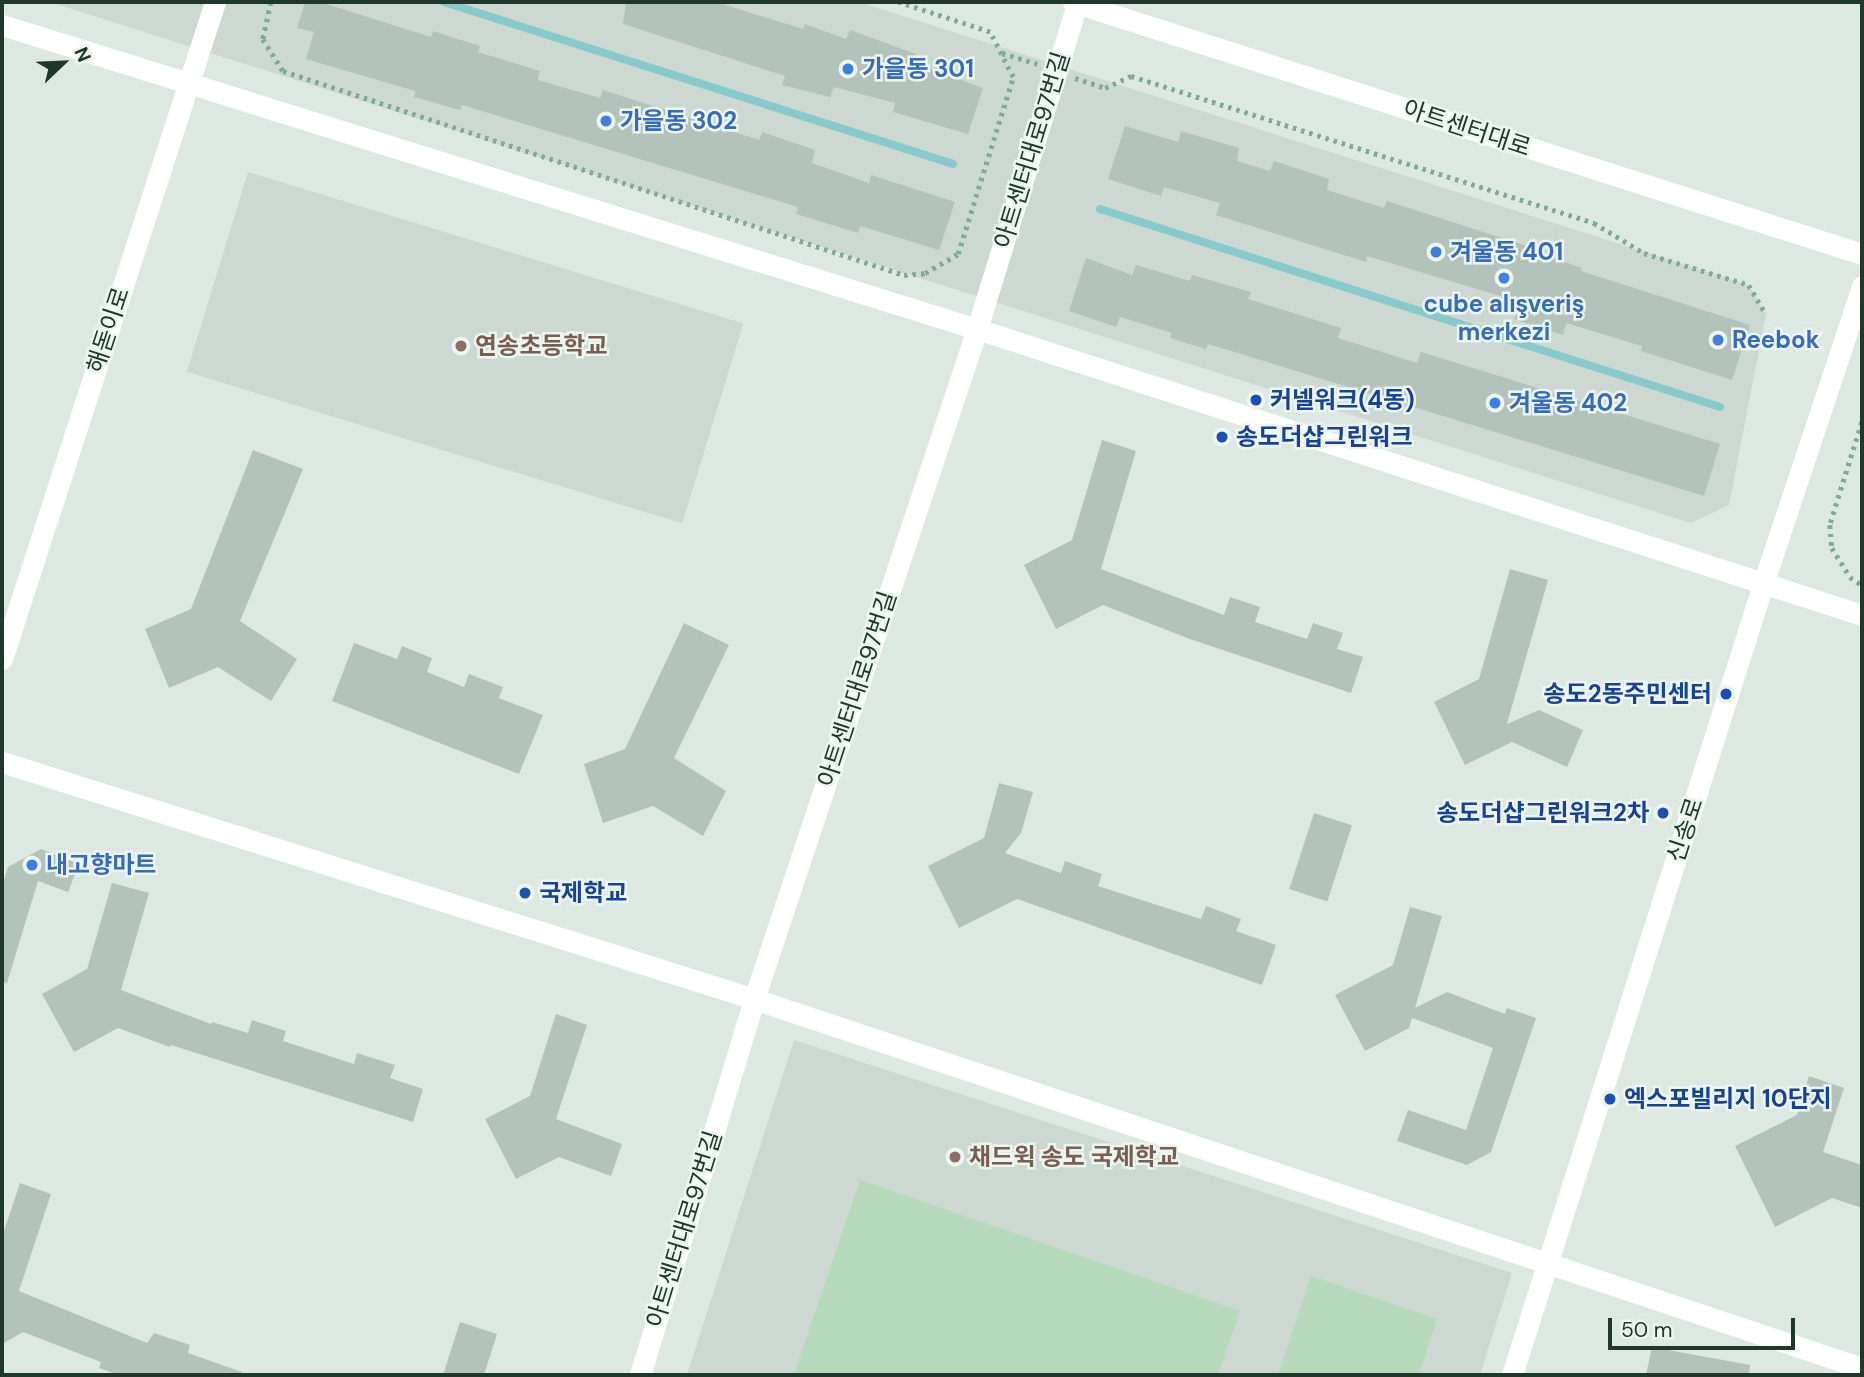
<!DOCTYPE html>
<meta charset="utf-8">
<style>
body{margin:0}
#map{position:relative;width:1864px;height:1377px;overflow:hidden;background:#dde8e2;font-family:"DM Sans","Noto Sans KR",sans-serif}
div>[style]{position:absolute}
.built>*{inset:0;background:#ccd8d1;transform-origin:0 0}
.green>*{inset:0;background:#b7d9bb}
.stream>*{height:8px;margin:-4px;padding:0 4px;transform-origin:4px;border-radius:4px;background:#87cacc}
.building>*{inset:0;background:#b3c3bb;transform-origin:0 0}
.path>*{height:4.5px;margin-top:-2.25px;transform-origin:0;background:repeating-linear-gradient(90deg,#7fab97 0 3.5px,transparent 0 8.5px)}
.minor>*{height:21px;margin:-10.5px;padding:0 10.5px;transform-origin:10.5px;border-radius:10.5px;background:#fff}
.tertiary>*{height:21px;margin:-10.5px;padding:0 10.5px;transform-origin:10.5px;border-radius:10.5px;background:#fff}
.dots>*{width:19px;height:19px;translate:-50% -50%;box-sizing:border-box;border:4px solid #edf5f0;border-radius:50%}
span{translate:-50% -50%;white-space:nowrap;text-align:center;line-height:1.15;-webkit-text-stroke:5px #edf5f0;paint-order:stroke}
.shop-label{font-size:24px;color:#366cbe;font-weight:700}
.left{translate:0 -50%;text-align:left}
.street-label{font-size:24px;color:#20372e}
.education-label{font-size:24px;color:#785e54;font-weight:700}
.transit-label{font-size:24px;color:#164399;font-weight:700}
.right{translate:-100% -50%;text-align:right}
.frame{position:absolute;inset:0;border:4px solid #20372e;pointer-events:none}
.north{position:absolute;left:28px;top:28px;width:70px;height:70px;-webkit-text-stroke:5px #edf5f0;paint-order:stroke;rotate:67deg;font-size:19px;font-weight:700;line-height:28px;text-align:center;color:#20372e}
.north::after{content:'';display:block;margin:auto;width:24px;height:32px;background:#20372e;clip-path:polygon(50% 0,100% 100%,50% 72%,0 100%)}
.scale{position:absolute;left:1608px;top:1318px;width:187px;height:32px;box-sizing:border-box;border:4px solid #20372e;border-top:0;padding-left:9px;font-size:21px;line-height:24px;white-space:nowrap;color:#20372e;-webkit-text-stroke:5px #edf5f0;paint-order:stroke}
</style>
<div id="map">
<div class="built">
<i style="clip-path:polygon(50px 2px,859px 2px,1749px 285px,1766px 314px,1729px 505px,1691px 523px)"></i>
<i style="left:248px;top:172px;width:518px;height:209px;rotate:17deg"></i>
<i style="clip-path:polygon(794px 1040px,1512px 1273px,1480px 1375px,687px 1375px)"></i>
</div>
<div class="green">
<i style="clip-path:polygon(860px 1180px,1240px 1311px,1218px 1375px,794px 1375px)"></i>
<i style="clip-path:polygon(1311px 1276px,1437px 1319px,1419px 1375px,1278px 1375px)"></i>
</div>
<div class="stream">
<i style="left:444px;top:2px;width:534px;rotate:17.65deg"></i>
<i style="left:1100px;top:209px;width:651px;rotate:17.71deg"></i>
</div>
<div class="building">
<i style="clip-path:polygon(305px 2px,320px 2px,431px 37px,433px 31px,480px 46px,478px 52px,540px 71px,538px 80px,600px 98px,603px 90px,759px 140px,762px 132px,815px 150px,812px 163px,869px 183px,871px 175px,955px 202px,939px 250px,860px 226px,858px 233px,796px 214px,798px 207px,462px 105px,460px 110px,414px 97px,415px 91px,306px 59px,314px 32px,297px 28px)"></i>
<i style="clip-path:polygon(626px 2px,716px 2px,803px 29px,805px 24px,846px 39px,850px 30px,916px 54px,912px 62px,983px 88px,968px 134px,893px 112px,895px 103px,834px 87px,830px 97px,782px 85px,785px 76px,623px 24px)"></i>
<i style="clip-path:polygon(1125px 126px,1178px 142px,1181px 131px,1239px 148px,1237px 161px,1270px 171px,1274px 161px,1329px 179px,1327px 190px,1384px 208px,1387px 201px,1539px 250px,1538px 253px,1582px 268px,1581px 271px,1750px 325px,1732px 380px,1641px 351px,1642px 346px,1566px 323px,1563px 335px,1514px 319px,1520px 302px,1367px 256px,1366px 262px,1216px 215px,1220px 203px,1164px 187px,1161px 196px,1108px 179px)"></i>
<i style="clip-path:polygon(1086px 258px,1132px 275px,1136px 265px,1190px 281px,1192px 275px,1251px 292px,1248px 299px,1341px 328px,1338px 338px,1417px 363px,1421px 352px,1720px 444px,1704px 496px,1208px 344px,1206px 349px,1170px 338px,1172px 333px,1120px 317px,1116px 327px,1069px 311px)"></i>
<i style="clip-path:polygon(1102px 440px,1136px 451px,1101px 569px,1224px 615px,1230px 597px,1260px 607px,1255px 622px,1307px 639px,1313px 623px,1343px 633px,1337px 649px,1363px 657px,1351px 693px,1187px 638px,1103px 605px,1056px 629px,1024px 565px,1072px 540px)"></i>
<i style="clip-path:polygon(253px 450px,303px 469px,240px 621px,297px 659px,271px 701px,218px 667px,169px 688px,145px 629px,191px 609px)"></i>
<i style="clip-path:polygon(1510px 569px,1548px 580px,1507px 724px,1539px 710px,1583px 730px,1567px 767px,1512px 742px,1465px 765px,1434px 702px,1479px 679px)"></i>
<i style="clip-path:polygon(684px 623px,729px 645px,674px 758px,726px 791px,703px 836px,653px 806px,603px 823px,584px 764px,625px 749px)"></i>
<i style="clip-path:polygon(354px 643px,397px 659px,402px 646px,432px 658px,427px 672px,464px 687px,469px 674px,503px 687px,499px 698px,543px 715px,519px 774px,332px 701px)"></i>
<i style="clip-path:polygon(999px 783px,1033px 792px,1021px 833px,1005px 853px,1061px 873px,1065px 861px,1102px 874px,1098px 886px,1201px 919px,1206px 906px,1241px 919px,1236px 931px,1276px 945px,1262px 985px,1017px 899px,959px 928px,928px 866px,984px 838px)"></i>
<i style="left:1314px;top:813px;width:40px;height:80px;rotate:18deg"></i>
<i style="clip-path:polygon(41px 849px,79px 864px,68px 892px,38px 881px,7px 983px,2px 982px,2px 887px,8px 867px)"></i>
<i style="clip-path:polygon(112px 883px,149px 893px,121px 990px,211px 1024px,212px 1022px,248px 1033px,252px 1020px,286px 1031px,283px 1041px,354px 1064px,357px 1053px,395px 1065px,390px 1078px,423px 1089px,413px 1122px,171px 1045px,170px 1047px,118px 1028px,74px 1052px,42px 994px,87px 969px)"></i>
<i style="clip-path:polygon(1410px 907px,1442px 916px,1415px 1008px,1447px 992px,1505px 1014px,1507px 1008px,1536px 1018px,1491px 1152px,1467px 1165px,1397px 1141px,1408px 1110px,1466px 1130px,1493px 1048px,1412px 1018px,1409px 1028px,1365px 1051px,1335px 995px,1393px 965px)"></i>
<i style="clip-path:polygon(556px 1014px,587px 1025px,556px 1119px,622px 1144px,611px 1176px,559px 1157px,516px 1179px,485px 1119px,530px 1096px)"></i>
<i style="clip-path:polygon(1809px 1076px,1844px 1088px,1823px 1152px,1862px 1165px,1862px 1208px,1832px 1198px,1775px 1227px,1735px 1146px,1797px 1115px)"></i>
<i style="clip-path:polygon(20px 1183px,51px 1194px,19px 1291px,147px 1343px,154px 1333px,190px 1345px,188px 1353px,242px 1372px,241px 1375px,119px 1375px,99px 1368px,101px 1362px,23px 1332px,2px 1344px,2px 1237px)"></i>
<i style="clip-path:polygon(460px 1322px,497px 1334px,484px 1375px,443px 1375px)"></i>
<i style="clip-path:polygon(1652px 1347px,1750px 1365px,1749px 1375px,1646px 1375px)"></i>
</div>
<div class="path">
<i style="left:271px;top:2px;width:38px;rotate:102deg"></i>
<i style="left:263px;top:39px;width:38px;rotate:58deg"></i>
<i style="left:283px;top:71px;width:654px;rotate:18.19deg"></i>
<i style="left:904px;top:275px;width:21px;rotate:-5deg"></i>
<i style="left:925px;top:273px;width:38px;rotate:-30deg"></i>
<i style="left:958px;top:254px;width:185px;rotate:-72.7deg"></i>
<i style="left:1013px;top:77px;width:51px;rotate:-117.1deg"></i>
<i style="left:990px;top:32px;width:97px;rotate:-161.9deg"></i>
<i style="left:1002px;top:53px;width:37px;rotate:17deg"></i>
<i style="left:1075px;top:78px;width:32px;rotate:18deg"></i>
<i style="left:1105px;top:88px;width:29px;rotate:-25deg"></i>
<i style="left:1131px;top:76px;width:486px;rotate:17.6deg"></i>
<i style="left:1594px;top:223px;width:58px;rotate:31deg"></i>
<i style="left:1644px;top:253px;width:110px;rotate:16.9deg"></i>
<i style="left:1749px;top:285px;width:34px;rotate:60deg"></i>
<i style="left:1862px;top:422px;width:108px;rotate:107.3deg"></i>
<i style="left:1830px;top:525px;width:23px;rotate:85deg"></i>
<i style="left:1832px;top:548px;width:34px;rotate:58deg"></i>
<i style="left:1850px;top:577px;width:14px;rotate:34deg"></i>
</div>
<div class="minor">
<i style="left:2px;top:25px;width:1021px;rotate:17.32deg"></i>
<i style="left:977px;top:329px;width:930px;rotate:17.91deg"></i>
<i style="left:2px;top:762px;width:788px;rotate:17.49deg"></i>
<i style="left:754px;top:999px;width:1168px;rotate:18.42deg"></i>
<i style="left:640px;top:1375px;width:393px;rotate:-73.1deg"></i>
<i style="left:754px;top:999px;width:706px;rotate:-71.59deg"></i>
<i style="left:977px;top:329px;width:341px;rotate:-72.9deg"></i>
</div>
<div class="tertiary">
<i style="left:1073px;top:2px;width:828px;rotate:17.71deg"></i>
<i style="left:2px;top:659px;width:691px;rotate:-72.04deg"></i>
<i style="left:1512px;top:1375px;width:830px;rotate:-72.39deg"></i>
<i style="left:1763px;top:584px;width:314px;rotate:-71.6deg"></i>
</div>
<div class="dots">
<i style="left:848px;top:69px;background:#3f7fe0"></i>
<i style="left:606px;top:121px;background:#3f7fe0"></i>
<i style="left:1436px;top:252px;background:#3f7fe0"></i>
<i style="left:1504px;top:278px;background:#3f7fe0"></i>
<i style="left:1718px;top:340px;background:#3f7fe0"></i>
<i style="left:461px;top:346px;background:#8d6e63"></i>
<i style="left:1256px;top:400px;background:#1a4fb4"></i>
<i style="left:1495px;top:403px;background:#3f7fe0"></i>
<i style="left:1222px;top:437px;background:#1a4fb4"></i>
<i style="left:1726px;top:694px;background:#1a4fb4"></i>
<i style="left:1663px;top:813px;background:#1a4fb4"></i>
<i style="left:32px;top:865px;background:#3f7fe0"></i>
<i style="left:525px;top:893px;background:#1a4fb4"></i>
<i style="left:1610px;top:1099px;background:#1a4fb4"></i>
<i style="left:955px;top:1157px;background:#8d6e63"></i>
</div>
<div class="shop-label">
<span class="left" style="left:862px;top:69px">가을동 301</span>
<span class="left" style="left:620px;top:121px">가을동 302</span>
<span class="left" style="left:1450px;top:252px">겨울동 401</span>
<span style="left:1504px;top:318px">cube alışveriş<br>merkezi</span>
<span class="left" style="left:1732px;top:340px">Reebok</span>
<span class="left" style="left:1509px;top:403px">겨울동 402</span>
<span class="left" style="left:46px;top:865px">내고향마트</span>
</div>
<div class="street-label">
<span style="left:1467px;top:128px;rotate:18deg">아트센터대로</span>
<span style="left:1032px;top:150px;rotate:-73deg">아트센터대로97번길</span>
<span style="left:108px;top:330px;rotate:-72deg">해돋이로</span>
<span style="left:857px;top:689px;rotate:-72deg">아트센터대로97번길</span>
<span style="left:1685px;top:830px;rotate:-72deg">신송로</span>
<span style="left:684px;top:1229px;rotate:-73deg">아트센터대로97번길</span>
</div>
<div class="education-label">
<span class="left" style="left:475px;top:346px">연송초등학교</span>
<span class="left" style="left:969px;top:1157px">채드윅 송도 국제학교</span>
</div>
<div class="transit-label">
<span class="left" style="left:1270px;top:400px">커넬워크(4동)</span>
<span class="left" style="left:1236px;top:437px">송도더샵그린워크</span>
<span class="right" style="left:1712px;top:694px">송도2동주민센터</span>
<span class="right" style="left:1649px;top:813px">송도더샵그린워크2차</span>
<span class="left" style="left:539px;top:893px">국제학교</span>
<span class="left" style="left:1624px;top:1099px">엑스포빌리지 10단지</span>
</div>
<div class="frame"></div>
<div class="north">N</div>
<div class="scale">50 m</div>
</div>
